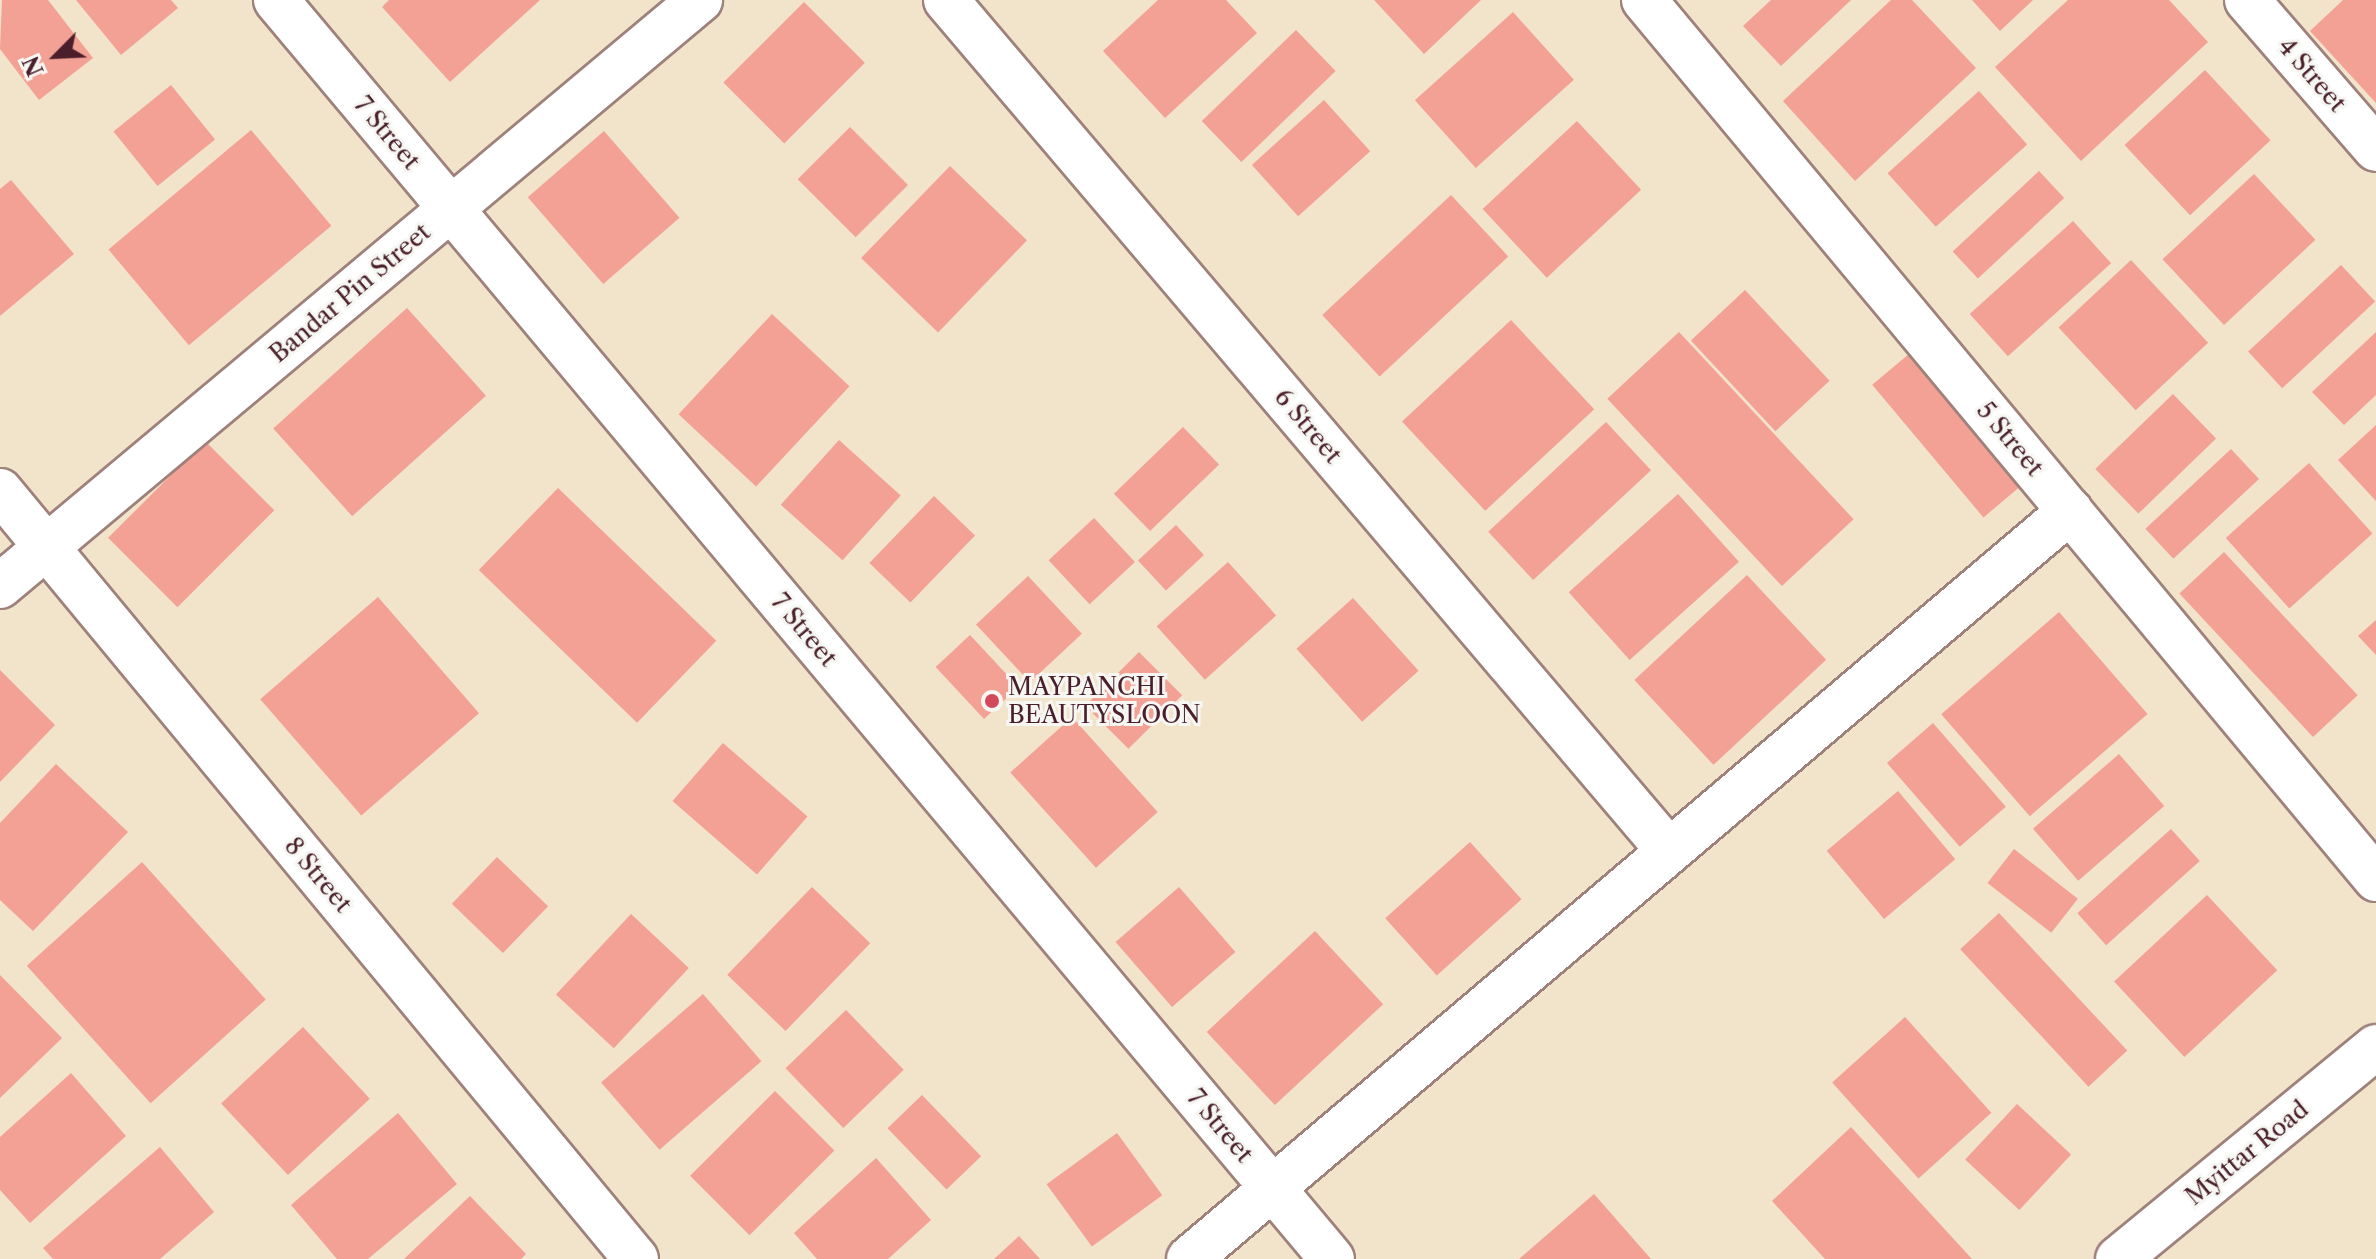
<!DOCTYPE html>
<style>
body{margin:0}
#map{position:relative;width:2376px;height:1259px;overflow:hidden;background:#f2e3cb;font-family:"Libre Caslon Text",serif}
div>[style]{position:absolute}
.building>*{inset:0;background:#f3a095;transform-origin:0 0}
.roads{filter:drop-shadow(2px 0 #9e817b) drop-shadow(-2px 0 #9e817b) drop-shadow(0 2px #9e817b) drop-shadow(0 -2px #9e817b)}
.minor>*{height:44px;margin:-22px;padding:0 22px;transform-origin:22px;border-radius:22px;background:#fff}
.dots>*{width:22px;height:22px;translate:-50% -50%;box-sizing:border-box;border:4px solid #f6f6f2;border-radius:50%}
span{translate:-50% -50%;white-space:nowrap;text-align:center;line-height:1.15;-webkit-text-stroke:6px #f6f6f2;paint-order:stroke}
.street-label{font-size:24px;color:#4a1f2b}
.poi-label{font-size:24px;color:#4a1f2b}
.left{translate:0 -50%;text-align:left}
.north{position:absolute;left:16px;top:16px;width:80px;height:80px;-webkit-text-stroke:6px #f6f6f2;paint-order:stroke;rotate:246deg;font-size:22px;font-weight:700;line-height:32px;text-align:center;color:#4a1f2b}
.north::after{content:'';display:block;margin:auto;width:28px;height:36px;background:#4a1f2b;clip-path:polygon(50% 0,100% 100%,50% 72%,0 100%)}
</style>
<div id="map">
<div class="building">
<i style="clip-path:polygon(2px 0,48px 0,93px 58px,39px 100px,0 49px)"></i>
<i style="clip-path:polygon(76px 0,171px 0,178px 8px,121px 55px)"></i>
<i style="clip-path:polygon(389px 0,540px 0,450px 82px,382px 7px)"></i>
<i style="clip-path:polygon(1158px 0,1226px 0,1257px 33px,1165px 118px,1103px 51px)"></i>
<i style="clip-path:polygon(1374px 0,1481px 0,1424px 54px)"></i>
<i style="clip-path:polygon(1771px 0,1851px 0,1781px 66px,1743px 26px)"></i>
<i style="clip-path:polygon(1891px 0,1912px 0,1976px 68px,1855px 181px,1783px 101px)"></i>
<i style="clip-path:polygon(1972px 0,2033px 0,2000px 31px)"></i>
<i style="clip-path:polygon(2068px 0,2169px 0,2208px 42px,2081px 161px,1995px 67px)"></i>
<i style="clip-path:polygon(2343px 0,2376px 0,2376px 103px,2310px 31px)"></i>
<i style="left:804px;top:2px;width:86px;height:114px;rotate:45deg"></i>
<i style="left:1513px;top:12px;width:91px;height:132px;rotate:48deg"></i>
<i style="left:1296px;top:30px;width:57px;height:131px;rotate:46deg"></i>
<i style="left:2205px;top:70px;width:96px;height:110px;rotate:47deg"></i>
<i style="left:171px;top:85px;width:70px;height:74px;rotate:51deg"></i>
<i style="left:1979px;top:91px;width:72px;height:123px;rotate:48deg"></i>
<i style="left:1324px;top:100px;width:69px;height:97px;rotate:48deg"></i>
<i style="left:1577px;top:121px;width:94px;height:129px;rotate:47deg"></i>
<i style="left:850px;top:127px;width:82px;height:74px;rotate:45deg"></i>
<i style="left:251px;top:130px;width:125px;height:186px;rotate:50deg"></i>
<i style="left:604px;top:131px;width:115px;height:101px;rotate:49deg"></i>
<i style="left:950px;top:166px;width:107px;height:128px;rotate:44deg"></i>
<i style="left:2039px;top:171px;width:37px;height:118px;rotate:47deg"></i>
<i style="left:2254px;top:174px;width:90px;height:125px;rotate:47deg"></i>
<i style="clip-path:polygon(11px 180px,74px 254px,0 316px,0 189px)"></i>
<i style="left:1451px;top:195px;width:84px;height:176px;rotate:47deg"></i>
<i style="left:2073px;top:221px;width:57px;height:139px;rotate:48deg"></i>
<i style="left:2131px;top:260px;width:113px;height:99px;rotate:47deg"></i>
<i style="left:2341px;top:265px;width:50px;height:127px;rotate:47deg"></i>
<i style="left:1745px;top:290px;width:124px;height:74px;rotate:47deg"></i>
<i style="left:407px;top:308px;width:118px;height:180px;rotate:48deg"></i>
<i style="left:772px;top:314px;width:106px;height:137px;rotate:43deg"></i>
<i style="left:1511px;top:320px;width:122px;height:149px;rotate:47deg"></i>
<i style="left:1679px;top:332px;width:256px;height:98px;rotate:47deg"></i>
<i style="clip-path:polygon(2376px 332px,2376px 395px,2344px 425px,2312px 392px)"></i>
<i style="left:1909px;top:354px;width:173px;height:48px;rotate:50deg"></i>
<i style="left:2173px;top:394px;width:62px;height:108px;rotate:46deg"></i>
<i style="left:1606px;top:422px;width:66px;height:161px;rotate:47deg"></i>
<i style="clip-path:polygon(2376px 425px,2376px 501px,2338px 460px)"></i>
<i style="left:1183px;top:427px;width:52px;height:96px;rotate:46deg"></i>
<i style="left:839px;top:440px;width:83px;height:87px;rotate:42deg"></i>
<i style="left:205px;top:441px;width:98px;height:137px;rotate:45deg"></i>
<i style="left:2231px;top:449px;width:41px;height:117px;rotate:47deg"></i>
<i style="left:2309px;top:463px;width:95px;height:112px;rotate:48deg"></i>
<i style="left:558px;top:488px;width:220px;height:114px;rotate:44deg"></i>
<i style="left:1678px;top:494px;width:91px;height:147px;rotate:48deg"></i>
<i style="left:934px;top:496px;width:57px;height:93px;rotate:44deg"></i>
<i style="left:1094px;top:518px;width:60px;height:62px;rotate:47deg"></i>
<i style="left:1176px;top:525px;width:41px;height:52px;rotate:47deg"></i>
<i style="left:2224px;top:552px;width:196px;height:61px;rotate:47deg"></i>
<i style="left:1228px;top:562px;width:72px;height:96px;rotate:48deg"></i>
<i style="left:1747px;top:575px;width:116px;height:154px;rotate:47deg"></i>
<i style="left:1028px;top:576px;width:79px;height:71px;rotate:47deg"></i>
<i style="left:378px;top:597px;width:154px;height:156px;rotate:49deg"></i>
<i style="left:1353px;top:598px;width:98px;height:76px;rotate:48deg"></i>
<i style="left:2059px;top:612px;width:135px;height:156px;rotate:49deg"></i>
<i style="clip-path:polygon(2376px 620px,2376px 655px,2358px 636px)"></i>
<i style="left:970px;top:635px;width:71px;height:47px;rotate:47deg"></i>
<i style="left:1139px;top:652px;width:61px;height:76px;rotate:45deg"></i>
<i style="clip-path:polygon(0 670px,55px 725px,0 782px)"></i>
<i style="left:1072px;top:717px;width:128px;height:83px;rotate:48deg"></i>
<i style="left:1933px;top:723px;width:111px;height:61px;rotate:49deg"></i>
<i style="left:723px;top:743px;width:112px;height:77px;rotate:41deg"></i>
<i style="left:2119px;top:754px;width:69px;height:114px;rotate:49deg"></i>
<i style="clip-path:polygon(56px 764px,128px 832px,33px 931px,0 900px,0 823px)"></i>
<i style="left:1898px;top:791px;width:89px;height:93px;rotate:50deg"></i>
<i style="left:2171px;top:829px;width:43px;height:126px;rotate:48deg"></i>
<i style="left:1470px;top:842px;width:77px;height:114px;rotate:48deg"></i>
<i style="left:2014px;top:849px;width:81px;height:43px;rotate:38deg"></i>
<i style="left:497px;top:857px;width:71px;height:65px;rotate:44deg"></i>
<i style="left:142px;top:862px;width:185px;height:155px;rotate:48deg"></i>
<i style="left:812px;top:887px;width:81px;height:122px;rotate:44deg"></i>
<i style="left:1179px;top:887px;width:86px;height:84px;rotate:49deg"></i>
<i style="left:2207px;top:895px;width:103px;height:127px;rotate:47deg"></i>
<i style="left:1999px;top:913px;width:188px;height:53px;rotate:47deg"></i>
<i style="left:631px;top:914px;width:79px;height:110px;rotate:43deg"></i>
<i style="left:1315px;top:931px;width:100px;height:148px;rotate:47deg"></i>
<i style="clip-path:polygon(0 975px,62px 1038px,0 1098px)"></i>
<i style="left:703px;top:994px;width:89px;height:135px;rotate:49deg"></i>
<i style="left:846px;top:1010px;width:83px;height:84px;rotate:46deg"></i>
<i style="left:1905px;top:1017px;width:129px;height:98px;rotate:48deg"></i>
<i style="left:303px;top:1027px;width:98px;height:112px;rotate:47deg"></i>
<i style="clip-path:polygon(71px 1073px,126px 1136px,30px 1223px,0 1190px,0 1137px)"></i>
<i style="left:775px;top:1091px;width:84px;height:120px;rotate:45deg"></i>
<i style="left:922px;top:1095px;width:85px;height:48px;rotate:46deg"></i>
<i style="left:2017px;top:1104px;width:74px;height:76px;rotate:43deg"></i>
<i style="clip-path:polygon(398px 1113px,457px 1184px,368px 1259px,337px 1259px,291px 1205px)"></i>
<i style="clip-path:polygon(1851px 1127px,1972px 1259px,1825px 1259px,1772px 1201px)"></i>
<i style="left:1117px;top:1133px;width:77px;height:87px;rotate:54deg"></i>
<i style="clip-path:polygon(160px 1147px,214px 1212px,160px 1259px,53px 1259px,43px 1248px)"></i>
<i style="clip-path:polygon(876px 1158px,931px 1220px,888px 1259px,817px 1259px,794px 1233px)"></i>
<i style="clip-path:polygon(1594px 1194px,1651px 1259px,1519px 1259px)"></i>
<i style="clip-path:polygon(470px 1196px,526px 1254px,521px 1259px,404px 1259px)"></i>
<i style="clip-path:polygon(1019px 1236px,1040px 1259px,994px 1259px)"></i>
</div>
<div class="roads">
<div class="minor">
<i style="left:276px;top:0;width:1643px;rotate:50.01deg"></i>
<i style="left:946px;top:0;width:1117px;rotate:49.65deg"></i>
<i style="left:1644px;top:0;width:1144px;rotate:50.21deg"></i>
<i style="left:2247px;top:0;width:197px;rotate:49.1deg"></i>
<i style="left:0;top:491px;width:997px;rotate:50.37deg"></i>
<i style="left:0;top:586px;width:913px;rotate:-39.93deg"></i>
<i style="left:1189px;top:1259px;width:1156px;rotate:-40.33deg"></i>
<i style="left:2118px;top:1259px;width:334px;rotate:-39.4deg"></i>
</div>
</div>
<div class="dots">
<i style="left:992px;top:701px;background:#d1495b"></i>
</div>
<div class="street-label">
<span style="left:2312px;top:75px;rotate:49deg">4 Street</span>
<span style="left:387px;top:133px;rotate:50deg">7 Street</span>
<span style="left:350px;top:293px;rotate:-40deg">Bandar Pin Street</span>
<span style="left:1308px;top:426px;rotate:50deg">6 Street</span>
<span style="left:2010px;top:439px;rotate:50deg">5 Street</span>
<span style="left:804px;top:630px;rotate:50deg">7 Street</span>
<span style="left:318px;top:875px;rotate:50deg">8 Street</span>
<span style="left:1220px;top:1126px;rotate:50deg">7 Street</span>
<span style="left:2247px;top:1153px;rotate:-39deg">Myittar Road</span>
</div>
<div class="poi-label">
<span class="left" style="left:1008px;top:701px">MAYPANCHI<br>BEAUTYSLOON</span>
</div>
<div class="north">N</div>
</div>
